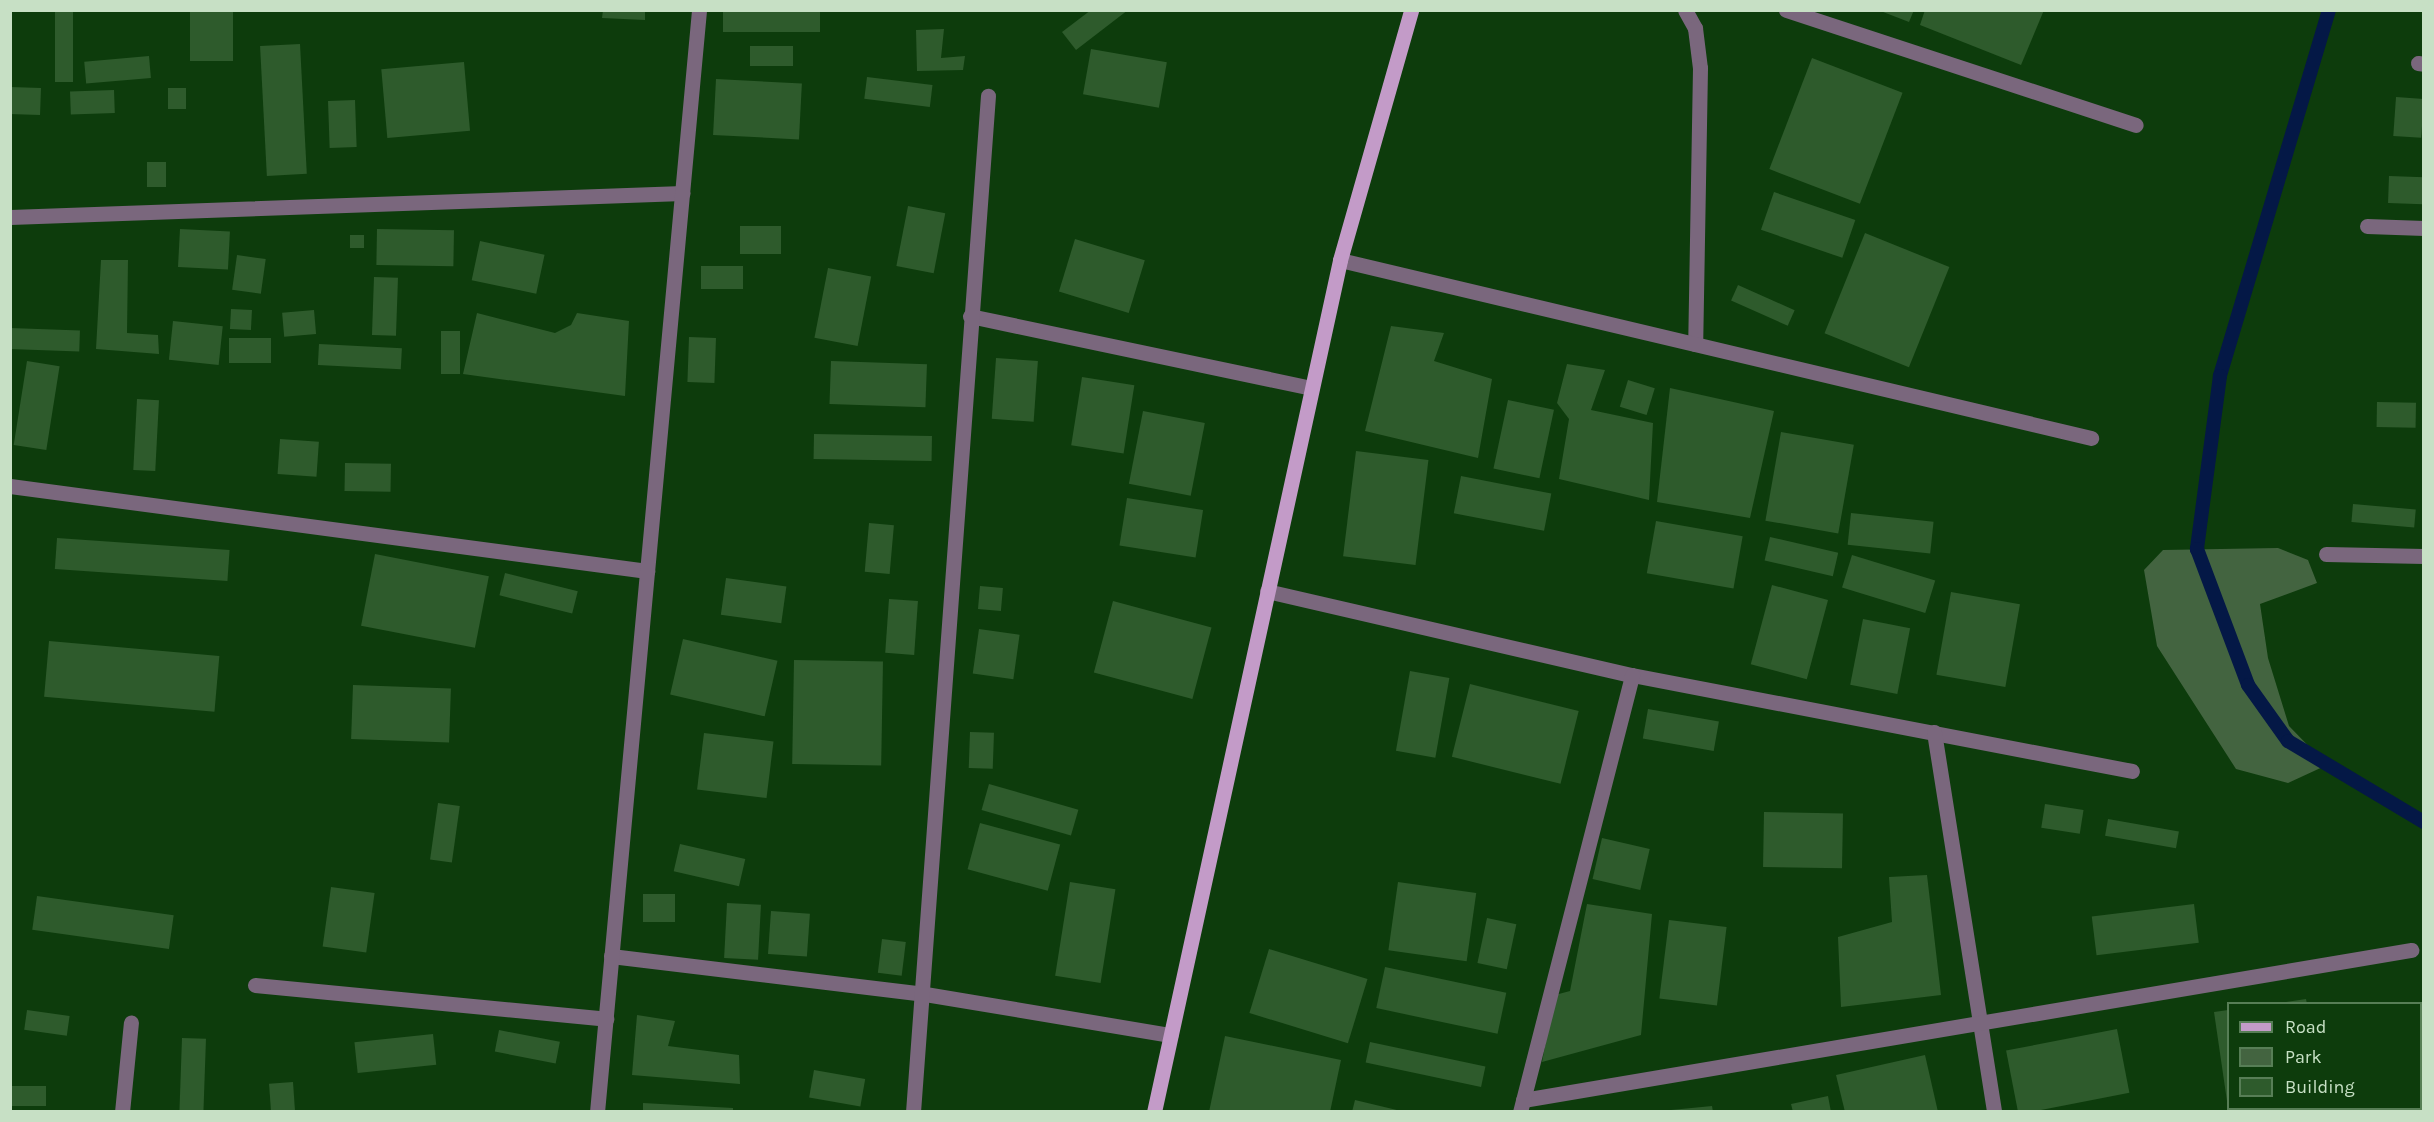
<!DOCTYPE html>
<style>
body{margin:0}
#map{position:relative;width:2434px;height:1122px;overflow:hidden;background:#0d3c0c;font-family:Karla,sans-serif}
div>[style]{position:absolute}
.green>*{inset:0;background:#436440}
.stream>*{height:14px;margin:-7px;padding:0 7px;transform-origin:7px;border-radius:7px;background:#041846}
.building>*{inset:0;background:#2e5b2c;transform-origin:0 0}
.minor>*{height:15px;margin:-7.5px;padding:0 7.5px;transform-origin:7.5px;border-radius:7.5px;background:#7a677d}
.major>*{height:15px;margin:-7.5px;padding:0 7.5px;transform-origin:7.5px;border-radius:7.5px;background:#c39bc8}
span{translate:-50% -50%;white-space:nowrap;text-align:center;line-height:1.15;-webkit-text-stroke:6px #0d3c0c;paint-order:stroke}
.frame{position:absolute;inset:0;border:12px solid #c7e0c5;pointer-events:none}
.legend{position:absolute;left:2227px;top:1002px;width:195px;height:108px;box-sizing:border-box;background:#0d3c0c;border:2px solid #577e56;margin:0;padding:8px 10px;list-style:none;font-size:18px;color:#c7e0c5}
.legend li{display:flex;align-items:center;gap:12px;height:30px}
.legend b{width:30px;border:2px solid #577e56}
</style>
<div id="map">
<div class="green">
<i style="clip-path:polygon(2278px 548px,2308px 560px,2317px 583px,2260px 604px,2268px 658px,2289px 726px,2327px 765px,2288px 783px,2236px 769px,2157px 646px,2144px 570px,2163px 550px)"></i>
</div>
<div class="stream">
<i style="left:2329px;top:10px;width:382px;rotate:106.6deg"></i>
<i style="left:2220px;top:376px;width:175px;rotate:97.6deg"></i>
<i style="left:2197px;top:549px;width:145px;rotate:69.4deg"></i>
<i style="left:2248px;top:685px;width:69px;rotate:54.5deg"></i>
<i style="left:2288px;top:741px;width:158px;rotate:30.8deg"></i>
</div>
<div class="building">
<i style="left:55px;top:10px;width:18px;height:72px"></i>
<i style="left:190px;top:10px;width:43px;height:51px"></i>
<i style="clip-path:polygon(603px 10px,645px 10px,645px 20px,602px 18px)"></i>
<i style="left:723px;top:10px;width:97px;height:22px"></i>
<i style="clip-path:polygon(1091px 10px,1128px 10px,1076px 50px,1062px 32px)"></i>
<i style="clip-path:polygon(1878px 10px,1914px 10px,1909px 22px)"></i>
<i style="clip-path:polygon(1925px 10px,2044px 10px,2021px 65px,1920px 25px)"></i>
<i style="clip-path:polygon(944px 29px,941px 58px,965px 56px,963px 70px,917px 71px,916px 30px)"></i>
<i style="left:300px;top:44px;width:130px;height:40px;rotate:87deg"></i>
<i style="left:750px;top:46px;width:43px;height:20px"></i>
<i style="left:1091px;top:49px;width:77px;height:46px;rotate:10deg"></i>
<i style="left:149px;top:56px;width:22px;height:65px;rotate:85deg"></i>
<i style="left:1812px;top:58px;width:97px;height:119px;rotate:21deg"></i>
<i style="left:464px;top:62px;width:69px;height:83px;rotate:85deg"></i>
<i style="left:867px;top:77px;width:66px;height:22px;rotate:7deg"></i>
<i style="left:716px;top:79px;width:86px;height:56px;rotate:3deg"></i>
<i style="left:10px;top:87px;width:31px;height:27px;rotate:2deg"></i>
<i style="left:168px;top:88px;width:18px;height:21px"></i>
<i style="left:114px;top:90px;width:23px;height:44px;rotate:88deg"></i>
<i style="left:2396px;top:97px;width:28px;height:39px;rotate:4deg"></i>
<i style="left:355px;top:100px;width:47px;height:27px;rotate:88deg"></i>
<i style="left:147px;top:162px;width:19px;height:25px"></i>
<i style="left:2389px;top:176px;width:35px;height:27px;rotate:2deg"></i>
<i style="left:1774px;top:192px;width:86px;height:40px;rotate:19deg"></i>
<i style="left:908px;top:206px;width:38px;height:61px;rotate:11deg"></i>
<i style="left:740px;top:226px;width:41px;height:28px"></i>
<i style="left:180px;top:229px;width:50px;height:38px;rotate:3deg"></i>
<i style="left:377px;top:229px;width:77px;height:36px;rotate:1deg"></i>
<i style="left:1865px;top:233px;width:91px;height:108px;rotate:22deg"></i>
<i style="left:364px;top:235px;width:13px;height:14px;rotate:90deg"></i>
<i style="left:1075px;top:239px;width:73px;height:55px;rotate:17deg"></i>
<i style="left:480px;top:241px;width:66px;height:40px;rotate:12deg"></i>
<i style="left:237px;top:255px;width:29px;height:35px;rotate:8deg"></i>
<i style="clip-path:polygon(101px 260px,128px 260px,127px 333px,158px 335px,159px 354px,96px 349px)"></i>
<i style="left:701px;top:266px;width:42px;height:23px"></i>
<i style="left:828px;top:268px;width:44px;height:71px;rotate:11deg"></i>
<i style="left:374px;top:277px;width:24px;height:58px;rotate:2deg"></i>
<i style="left:1738px;top:285px;width:62px;height:17px;rotate:24deg"></i>
<i style="left:231px;top:309px;width:21px;height:20px;rotate:3deg"></i>
<i style="left:314px;top:310px;width:24px;height:32px;rotate:85deg"></i>
<i style="clip-path:polygon(477px 313px,555px 333px,571px 325px,577px 313px,629px 321px,625px 396px,463px 374px)"></i>
<i style="left:173px;top:321px;width:50px;height:39px;rotate:6deg"></i>
<i style="clip-path:polygon(1391px 326px,1444px 333px,1434px 361px,1492px 379px,1478px 458px,1365px 431px)"></i>
<i style="left:10px;top:328px;width:70px;height:21px;rotate:2deg"></i>
<i style="left:441px;top:331px;width:19px;height:43px"></i>
<i style="left:689px;top:337px;width:27px;height:45px;rotate:2deg"></i>
<i style="left:229px;top:338px;width:42px;height:25px"></i>
<i style="left:319px;top:344px;width:83px;height:21px;rotate:3deg"></i>
<i style="left:996px;top:358px;width:42px;height:61px;rotate:4deg"></i>
<i style="left:27px;top:361px;width:33px;height:85px;rotate:9deg"></i>
<i style="left:831px;top:361px;width:96px;height:43px;rotate:2deg"></i>
<i style="clip-path:polygon(1567px 364px,1605px 370px,1591px 410px,1653px 423px,1649px 500px,1559px 479px,1569px 419px,1557px 403px)"></i>
<i style="left:1082px;top:377px;width:53px;height:69px;rotate:9deg"></i>
<i style="left:1628px;top:380px;width:28px;height:28px;rotate:17deg"></i>
<i style="clip-path:polygon(1670px 388px,1774px 411px,1750px 518px,1657px 502px)"></i>
<i style="left:137px;top:399px;width:22px;height:71px;rotate:3deg"></i>
<i style="left:1508px;top:400px;width:47px;height:70px;rotate:12deg"></i>
<i style="left:2377px;top:402px;width:39px;height:25px;rotate:1deg"></i>
<i style="left:1143px;top:411px;width:63px;height:74px;rotate:11deg"></i>
<i style="left:1781px;top:432px;width:74px;height:90px;rotate:10deg"></i>
<i style="left:814px;top:434px;width:118px;height:25px;rotate:1deg"></i>
<i style="left:280px;top:439px;width:39px;height:35px;rotate:4deg"></i>
<i style="left:1356px;top:451px;width:73px;height:106px;rotate:7deg"></i>
<i style="left:345px;top:463px;width:46px;height:28px;rotate:1deg"></i>
<i style="left:1461px;top:476px;width:92px;height:38px;rotate:11deg"></i>
<i style="left:1127px;top:498px;width:77px;height:48px;rotate:9deg"></i>
<i style="left:2353px;top:504px;width:63px;height:18px;rotate:5deg"></i>
<i style="left:1851px;top:513px;width:83px;height:32px;rotate:6deg"></i>
<i style="left:1656px;top:521px;width:88px;height:53px;rotate:10deg"></i>
<i style="left:869px;top:523px;width:25px;height:49px;rotate:5deg"></i>
<i style="left:1770px;top:537px;width:70px;height:24px;rotate:13deg"></i>
<i style="left:57px;top:538px;width:173px;height:31px;rotate:4deg"></i>
<i style="left:375px;top:554px;width:116px;height:73px;rotate:11deg"></i>
<i style="left:1852px;top:555px;width:87px;height:34px;rotate:17deg"></i>
<i style="left:505px;top:573px;width:75px;height:23px;rotate:14deg"></i>
<i style="left:726px;top:578px;width:61px;height:37px;rotate:8deg"></i>
<i style="left:1772px;top:585px;width:58px;height:82px;rotate:15deg"></i>
<i style="left:980px;top:586px;width:23px;height:23px;rotate:5deg"></i>
<i style="left:1951px;top:592px;width:70px;height:84px;rotate:10deg"></i>
<i style="left:889px;top:599px;width:29px;height:54px;rotate:4deg"></i>
<i style="left:1113px;top:601px;width:102px;height:74px;rotate:15deg"></i>
<i style="left:1863px;top:619px;width:48px;height:67px;rotate:11deg"></i>
<i style="left:979px;top:629px;width:41px;height:45px;rotate:8deg"></i>
<i style="left:683px;top:639px;width:97px;height:57px;rotate:13deg"></i>
<i style="left:49px;top:641px;width:171px;height:56px;rotate:5deg"></i>
<i style="left:794px;top:660px;width:89px;height:104px;rotate:1deg"></i>
<i style="left:1410px;top:671px;width:40px;height:81px;rotate:10deg"></i>
<i style="left:1470px;top:684px;width:112px;height:75px;rotate:14deg"></i>
<i style="left:353px;top:685px;width:98px;height:54px;rotate:2deg"></i>
<i style="left:1648px;top:709px;width:72px;height:30px;rotate:10deg"></i>
<i style="left:970px;top:732px;width:24px;height:36px;rotate:2deg"></i>
<i style="left:704px;top:733px;width:70px;height:57px;rotate:7deg"></i>
<i style="left:989px;top:784px;width:93px;height:27px;rotate:16deg"></i>
<i style="left:438px;top:803px;width:22px;height:57px;rotate:8deg"></i>
<i style="left:2045px;top:804px;width:39px;height:24px;rotate:9deg"></i>
<i style="left:1764px;top:812px;width:79px;height:55px;rotate:1deg"></i>
<i style="left:2108px;top:819px;width:72px;height:17px;rotate:10deg"></i>
<i style="left:980px;top:823px;width:83px;height:48px;rotate:15deg"></i>
<i style="left:1602px;top:838px;width:49px;height:42px;rotate:13deg"></i>
<i style="left:680px;top:844px;width:67px;height:28px;rotate:13deg"></i>
<i style="clip-path:polygon(1927px 875px,1941px 995px,1841px 1007px,1838px 937px,1892px 922px,1889px 877px)"></i>
<i style="left:1070px;top:882px;width:46px;height:95px;rotate:9deg"></i>
<i style="left:1398px;top:882px;width:79px;height:69px;rotate:8deg"></i>
<i style="left:331px;top:887px;width:44px;height:60px;rotate:8deg"></i>
<i style="left:643px;top:894px;width:32px;height:28px"></i>
<i style="left:37px;top:896px;width:138px;height:34px;rotate:8deg"></i>
<i style="left:727px;top:903px;width:34px;height:55px;rotate:3deg"></i>
<i style="clip-path:polygon(1587px 904px,1652px 914px,1641px 1035px,1542px 1062px,1555px 995px,1570px 991px)"></i>
<i style="left:2194px;top:904px;width:39px;height:103px;rotate:83deg"></i>
<i style="left:771px;top:911px;width:39px;height:43px;rotate:4deg"></i>
<i style="left:1487px;top:918px;width:30px;height:46px;rotate:12deg"></i>
<i style="left:1669px;top:920px;width:58px;height:79px;rotate:7deg"></i>
<i style="left:882px;top:939px;width:24px;height:34px;rotate:7deg"></i>
<i style="left:1269px;top:949px;width:103px;height:67px;rotate:17deg"></i>
<i style="left:1385px;top:967px;width:124px;height:42px;rotate:12deg"></i>
<i style="clip-path:polygon(2306px 999px,2307px 1004px,2286px 1004px,2286px 1002px)"></i>
<i style="left:27px;top:1010px;width:43px;height:20px;rotate:8deg"></i>
<i style="clip-path:polygon(2228px 1010px,2228px 1101px,2227px 1101px,2214px 1012px)"></i>
<i style="clip-path:polygon(637px 1015px,675px 1021px,668px 1046px,739px 1055px,740px 1084px,632px 1075px)"></i>
<i style="left:2117px;top:1029px;width:65px;height:113px;rotate:79deg"></i>
<i style="left:499px;top:1030px;width:62px;height:22px;rotate:11deg"></i>
<i style="left:433px;top:1034px;width:31px;height:79px;rotate:84deg"></i>
<i style="clip-path:polygon(1225px 1036px,1341px 1060px,1330px 1112px,1209px 1112px)"></i>
<i style="left:182px;top:1038px;width:24px;height:74px;rotate:2deg"></i>
<i style="left:1370px;top:1042px;width:118px;height:21px;rotate:12deg"></i>
<i style="clip-path:polygon(1925px 1055px,1938px 1112px,1845px 1112px,1836px 1075px)"></i>
<i style="left:814px;top:1070px;width:52px;height:28px;rotate:10deg"></i>
<i style="left:293px;top:1082px;width:30px;height:24px;rotate:86deg"></i>
<i style="left:10px;top:1086px;width:36px;height:20px"></i>
<i style="clip-path:polygon(1828px 1096px,1831px 1112px,1793px 1112px,1791px 1104px)"></i>
<i style="clip-path:polygon(1355px 1100px,1401px 1111px,1401px 1112px,1352px 1112px)"></i>
<i style="clip-path:polygon(643px 1103px,733px 1108px,733px 1112px,643px 1112px)"></i>
<i style="clip-path:polygon(1712px 1106px,1713px 1112px,1671px 1112px,1671px 1110px)"></i>
<i style="left:2228px;top:1108px;width:94px;height:4px"></i>
</div>
<div class="minor">
<i style="left:1685px;top:10px;width:21px;rotate:61deg"></i>
<i style="left:1695px;top:28px;width:40px;rotate:82.9deg"></i>
<i style="left:1700px;top:68px;width:276px;rotate:91deg"></i>
<i style="left:1786px;top:10px;width:368px;rotate:18.2deg"></i>
<i style="left:2418px;top:63px;width:6px;rotate:9deg"></i>
<i style="left:10px;top:217px;width:673px;rotate:-2.04deg"></i>
<i style="left:2367px;top:226px;width:57px;rotate:2deg"></i>
<i style="left:1340px;top:260px;width:772px;rotate:13.33deg"></i>
<i style="left:970px;top:316px;width:349px;rotate:11.9deg"></i>
<i style="left:10px;top:486px;width:643px;rotate:7.6deg"></i>
<i style="left:2326px;top:554px;width:98px;rotate:1.2deg"></i>
<i style="left:1267px;top:591px;width:375px;rotate:13deg"></i>
<i style="left:1632px;top:675px;width:509px;rotate:10.87deg"></i>
<i style="left:1934px;top:732px;width:385px;rotate:81deg"></i>
<i style="left:611px;top:956px;width:316px;rotate:6.9deg"></i>
<i style="left:925px;top:994px;width:249px;rotate:9.5deg"></i>
<i style="left:255px;top:985px;width:353px;rotate:5.5deg"></i>
<i style="left:1523px;top:1100px;width:901px;rotate:-9.59deg"></i>
<i style="left:122px;top:1112px;width:90px;rotate:-84.3deg"></i>
<i style="left:597px;top:1112px;width:1107px;rotate:-84.71deg"></i>
<i style="left:913px;top:1112px;width:1019px;rotate:-85.78deg"></i>
<i style="left:1520px;top:1112px;width:451px;rotate:-75.6deg"></i>
</div>
<div class="major">
<i style="left:1154px;top:1112px;width:872px;rotate:-77.68deg"></i>
<i style="left:1340px;top:260px;width:260px;rotate:-74.1deg"></i>
</div>
<div class="frame"></div>
<ul class="legend">
<li><b style="height:8px;background:#c39bc8"></b>Road</li>
<li><b style="height:16px;background:#436440"></b>Park</li>
<li><b style="height:16px;background:#2e5b2c"></b>Building</li>
</ul>
</div>
